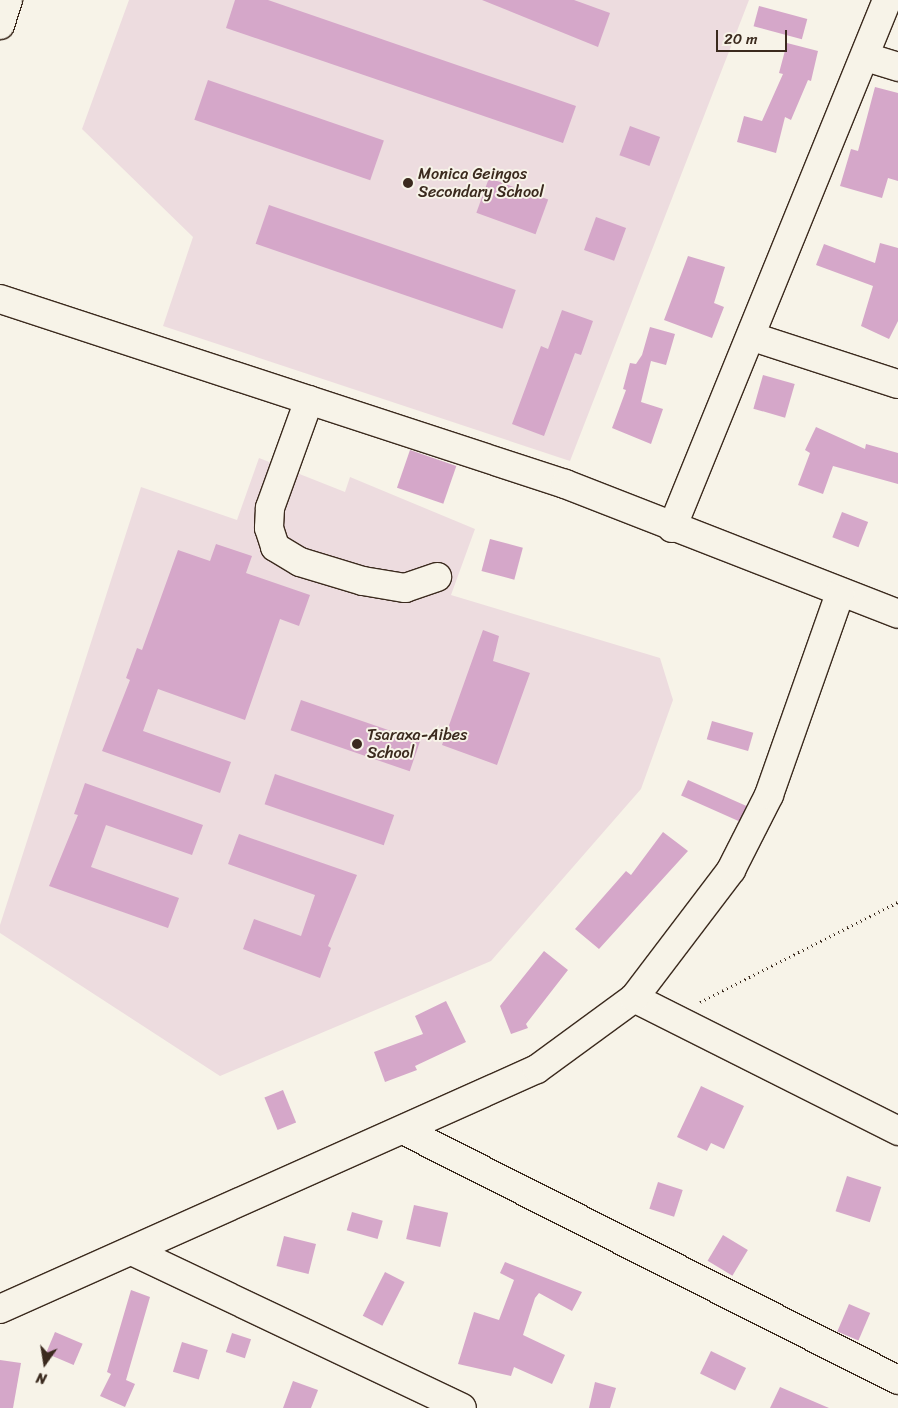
<!DOCTYPE html>
<style>
body{margin:0}
#map{position:relative;width:898px;height:1408px;overflow:hidden;background:#f7f3e8;font-family:Sriracha,sans-serif}
div>[style]{position:absolute}
.built>*{inset:0;background:#eddcdf}
.building>*{inset:0;background:#d5a7c9;transform-origin:0 0}
.path>*{height:3px;margin-top:-1.5px;transform-origin:0;background:repeating-linear-gradient(90deg,#3b2a1e 0 1px,transparent 0 5px)}
.roads{filter:drop-shadow(1px 0 #3b2a1e) drop-shadow(-1px 0 #3b2a1e) drop-shadow(0 1px #3b2a1e) drop-shadow(0 -1px #3b2a1e)}
.minor>*{height:28px;margin:-14px;padding:0 14px;transform-origin:14px;border-radius:14px;background:#f7f3e8}
.dots>*{width:14px;height:14px;translate:-50% -50%;box-sizing:border-box;border:2px solid #f7f3e8;border-radius:50%}
span{translate:-50% -50%;white-space:nowrap;text-align:center;line-height:1.15;-webkit-text-stroke:4px #f7f3e8;paint-order:stroke}
.poi-label{font-size:16px;color:#3b2a1e}
.left{translate:0 -50%;text-align:left}
.north{position:absolute;left:20px;top:1338px;width:50px;height:50px;-webkit-text-stroke:4px #f7f3e8;paint-order:stroke;rotate:193deg;font-size:14px;font-weight:700;line-height:20px;text-align:center;color:#3b2a1e}
.north::after{content:'';display:block;margin:auto;width:18px;height:22px;background:#3b2a1e;clip-path:polygon(50% 0,100% 100%,50% 72%,0 100%)}
.scale{position:absolute;left:716px;top:30px;width:71px;height:22px;box-sizing:border-box;border:2px solid #3b2a1e;border-top:0;padding-left:6px;font-size:15px;line-height:18px;white-space:nowrap;color:#3b2a1e;-webkit-text-stroke:4px #f7f3e8;paint-order:stroke}
</style>
<div id="map">
<div class="built">
<i style="clip-path:polygon(129px 0,749px 0,570px 461px,163px 326px,193px 237px,82px 129px)"></i>
<i style="clip-path:polygon(259px 458px,345px 492px,350px 477px,475px 529px,451px 595px,660px 658px,673px 700px,641px 789px,491px 961px,220px 1076px,0 933px,0 925px,141px 487px,237px 520px)"></i>
</div>
<div class="building">
<i style="clip-path:polygon(235px 0,268px 0,576px 106px,563px 143px,226px 28px)"></i>
<i style="clip-path:polygon(482px 0,574px 0,610px 13px,598px 47px)"></i>
<i style="left:759px;top:6px;width:50px;height:21px;rotate:15deg"></i>
<i style="clip-path:polygon(787px 43px,818px 51px,811px 81px,808px 80px,791px 120px,785px 117px,776px 153px,737px 142px,744px 116px,762px 121px,783px 74px,779px 73px)"></i>
<i style="left:208px;top:80px;width:186px;height:42px;rotate:19deg"></i>
<i style="clip-path:polygon(875px 87px,898px 93px,898px 181px,888px 178px,882px 198px,840px 186px,851px 149px,858px 151px)"></i>
<i style="left:630px;top:126px;width:32px;height:31px;rotate:20deg"></i>
<i style="left:489px;top:178px;width:63px;height:37px;rotate:20deg"></i>
<i style="left:269px;top:205px;width:261px;height:41px;rotate:19deg"></i>
<i style="left:596px;top:217px;width:32px;height:35px;rotate:20deg"></i>
<i style="clip-path:polygon(880px 243px,898px 248px,898px 321px,889px 339px,861px 326px,873px 286px,816px 265px,824px 244px,875px 263px)"></i>
<i style="clip-path:polygon(688px 256px,725px 267px,714px 303px,724px 307px,712px 338px,664px 320px)"></i>
<i style="clip-path:polygon(562px 310px,593px 321px,581px 355px,575px 353px,544px 436px,512px 424px,541px 346px,548px 349px)"></i>
<i style="clip-path:polygon(650px 327px,675px 334px,666px 365px,651px 361px,641px 402px,663px 409px,651px 444px,612px 428px,626px 390px,623px 389px,630px 363px,636px 364px,642px 355px)"></i>
<i style="left:763px;top:375px;width:33px;height:35px;rotate:16deg"></i>
<i style="clip-path:polygon(816px 427px,865px 449px,866px 444px,898px 453px,898px 484px,833px 466px,823px 494px,798px 485px,810px 453px,805px 450px)"></i>
<i style="left:410px;top:450px;width:49px;height:40px;rotate:19deg"></i>
<i style="left:842px;top:512px;width:28px;height:27px;rotate:21deg"></i>
<i style="left:490px;top:539px;width:34px;height:33px;rotate:15deg"></i>
<i style="clip-path:polygon(216px 544px,252px 556px,246px 573px,310px 595px,299px 626px,280px 619px,245px 720px,158px 689px,143px 731px,231px 762px,220px 793px,102px 751px,130px 680px,126px 678px,137px 648px,142px 650px,178px 550px,210px 561px)"></i>
<i style="clip-path:polygon(483px 630px,499px 636px,493px 661px,530px 673px,497px 765px,442px 745px)"></i>
<i style="left:301px;top:700px;width:126px;height:32px;rotate:19deg"></i>
<i style="left:712px;top:721px;width:43px;height:19px;rotate:16deg"></i>
<i style="left:275px;top:774px;width:126px;height:32px;rotate:19deg"></i>
<i style="left:688px;top:780px;width:64px;height:17px;rotate:24deg"></i>
<i style="clip-path:polygon(85px 783px,203px 825px,192px 855px,106px 825px,91px 867px,179px 898px,168px 928px,49px 886px,78px 815px,74px 814px)"></i>
<i style="clip-path:polygon(663px 832px,688px 851px,599px 949px,575px 929px,626px 871px,631px 875px)"></i>
<i style="clip-path:polygon(239px 834px,357px 875px,328px 946px,331px 948px,320px 978px,243px 949px,254px 919px,301px 936px,315px 895px,228px 864px)"></i>
<i style="clip-path:polygon(544px 951px,568px 970px,526px 1024px,528px 1028px,511px 1034px,500px 1006px)"></i>
<i style="clip-path:polygon(446px 1001px,466px 1042px,415px 1066px,417px 1070px,385px 1082px,374px 1052px,423px 1034px,415px 1016px)"></i>
<i style="clip-path:polygon(701px 1086px,744px 1106px,724px 1149px,711px 1143px,707px 1151px,677px 1137px)"></i>
<i style="left:283px;top:1090px;width:35px;height:20px;rotate:68deg"></i>
<i style="left:847px;top:1176px;width:36px;height:37px;rotate:18deg"></i>
<i style="left:658px;top:1182px;width:26px;height:28px;rotate:18deg"></i>
<i style="left:414px;top:1205px;width:35px;height:35px;rotate:13deg"></i>
<i style="left:352px;top:1212px;width:32px;height:19px;rotate:16deg"></i>
<i style="left:723px;top:1235px;width:29px;height:30px;rotate:31deg"></i>
<i style="left:284px;top:1236px;width:33px;height:31px;rotate:14deg"></i>
<i style="clip-path:polygon(505px 1262px,582px 1292px,572px 1311px,539px 1293px,535px 1298px,523px 1335px,565px 1355px,552px 1384px,514px 1367px,511px 1376px,458px 1364px,474px 1312px,499px 1320px,514px 1280px,500px 1273px)"></i>
<i style="left:385px;top:1272px;width:22px;height:49px;rotate:27deg"></i>
<i style="clip-path:polygon(131px 1290px,150px 1297px,126px 1380px,135px 1384px,125px 1407px,100px 1396px,111px 1374px,107px 1372px)"></i>
<i style="left:849px;top:1304px;width:23px;height:30px;rotate:23deg"></i>
<i style="left:55px;top:1332px;width:30px;height:23px;rotate:23deg"></i>
<i style="left:232px;top:1333px;width:20px;height:20px;rotate:18deg"></i>
<i style="left:182px;top:1342px;width:27px;height:31px;rotate:17deg"></i>
<i style="left:711px;top:1351px;width:39px;height:25px;rotate:26deg"></i>
<i style="clip-path:polygon(0 1360px,21px 1363px,13px 1408px,0 1408px)"></i>
<i style="clip-path:polygon(293px 1381px,318px 1390px,311px 1408px,283px 1408px)"></i>
<i style="clip-path:polygon(595px 1382px,616px 1388px,610px 1408px,589px 1408px)"></i>
<i style="clip-path:polygon(780px 1387px,829px 1408px,770px 1408px)"></i>
</div>
<div class="path">
<i style="left:700px;top:1002px;width:222px;rotate:-26.8deg"></i>
</div>
<div class="roads">
<div class="minor">
<i style="left:0;top:25px;width:26px;rotate:-72deg"></i>
<i style="left:866px;top:57px;width:34px;rotate:17deg"></i>
<i style="left:0;top:299px;width:595px;rotate:18.13deg"></i>
<i style="left:565px;top:484px;width:357px;rotate:21.3deg"></i>
<i style="left:753px;top:337px;width:152px;rotate:18deg"></i>
<i style="left:309px;top:400px;width:115px;rotate:109.9deg"></i>
<i style="left:270px;top:508px;width:20px;rotate:93deg"></i>
<i style="left:269px;top:528px;width:20px;rotate:72deg"></i>
<i style="left:275px;top:547px;width:29px;rotate:31deg"></i>
<i style="left:300px;top:562px;width:66px;rotate:16.8deg"></i>
<i style="left:363px;top:581px;width:43px;rotate:9.5deg"></i>
<i style="left:405px;top:588px;width:34px;rotate:-19deg"></i>
<i style="left:672px;top:528px;width:570px;rotate:-67.84deg"></i>
<i style="left:634px;top:998px;width:296px;rotate:26.7deg"></i>
<i style="left:405px;top:1131px;width:552px;rotate:26.8deg"></i>
<i style="left:132px;top:1251px;width:365px;rotate:25.4deg"></i>
<i style="left:0;top:1309px;width:588px;rotate:-24.08deg"></i>
<i style="left:537px;top:1069px;width:120px;rotate:-36.2deg"></i>
<i style="left:634px;top:998px;width:161px;rotate:-52.8deg"></i>
<i style="left:731px;top:870px;width:84px;rotate:-63.1deg"></i>
<i style="left:769px;top:795px;width:214px;rotate:-70.6deg"></i>
</div>
</div>
<div class="dots">
<i style="left:408px;top:183px;background:#3b2a1e"></i>
<i style="left:357px;top:744px;background:#3b2a1e"></i>
</div>
<div class="poi-label">
<span class="left" style="left:418px;top:183px">Monica Geingos<br>Secondary School</span>
<span class="left" style="left:367px;top:744px">Tsaraxa-Aibes<br>School</span>
</div>
<div class="north">N</div>
<div class="scale">20 m</div>
</div>
